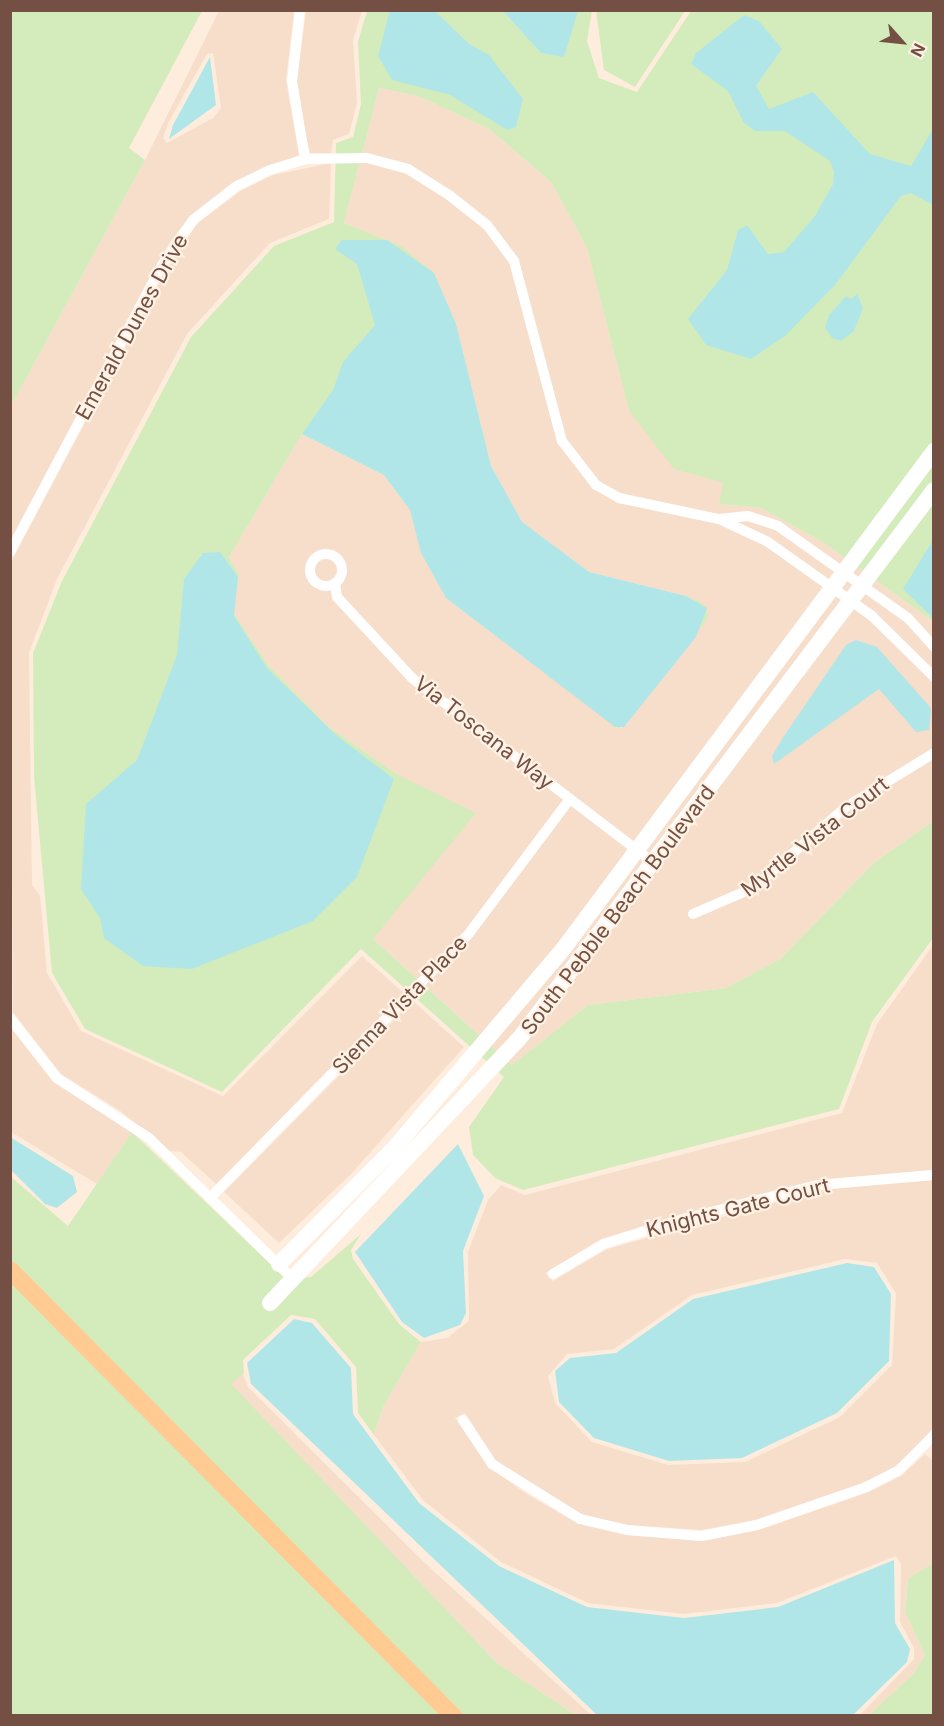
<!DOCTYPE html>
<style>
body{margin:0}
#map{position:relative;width:944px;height:1726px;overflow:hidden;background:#feeddd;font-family:Inter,sans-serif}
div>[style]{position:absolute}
.residential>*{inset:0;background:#f6decb}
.green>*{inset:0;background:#d4ecbb}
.water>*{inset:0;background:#b1e6e8}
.street>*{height:10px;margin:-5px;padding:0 5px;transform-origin:5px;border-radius:5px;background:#fff}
.street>.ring{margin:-5px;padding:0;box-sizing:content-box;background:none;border:10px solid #fff;border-radius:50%}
.secondary>*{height:16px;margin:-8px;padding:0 8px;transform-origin:8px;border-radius:8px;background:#fff}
.primary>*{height:18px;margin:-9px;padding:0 9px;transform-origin:9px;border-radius:9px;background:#ffcb93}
span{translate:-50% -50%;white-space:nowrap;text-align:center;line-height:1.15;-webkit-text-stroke:4.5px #fff2e5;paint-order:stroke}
.street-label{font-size:21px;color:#745044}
.frame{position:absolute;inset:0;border:12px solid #745044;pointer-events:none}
.north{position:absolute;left:872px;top:12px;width:60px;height:60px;-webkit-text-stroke:4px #fff2e5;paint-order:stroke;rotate:117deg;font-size:16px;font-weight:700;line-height:24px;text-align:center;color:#745044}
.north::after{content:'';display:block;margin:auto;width:21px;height:27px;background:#745044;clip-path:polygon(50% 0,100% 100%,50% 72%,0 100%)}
</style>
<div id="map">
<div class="residential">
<i style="clip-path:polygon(evenodd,219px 11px,294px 11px,286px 80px,299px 155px,232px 183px,190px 216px,170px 242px,11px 540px,11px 406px,145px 160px,219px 11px,213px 53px,221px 108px,213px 118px,167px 143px,163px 138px,168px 123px,207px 54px,213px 53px)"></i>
<i style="clip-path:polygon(306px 11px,362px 11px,353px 40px,357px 103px,349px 134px,333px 140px,331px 153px,310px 153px,304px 128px,297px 81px)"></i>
<i style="clip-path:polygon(379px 88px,418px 96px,489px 129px,551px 182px,587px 248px,629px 411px,724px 483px,719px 504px,761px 508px,824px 543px,933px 621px,933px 821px,875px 862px,780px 959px,726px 988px,588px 1005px,512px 1065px,373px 939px,398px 775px,329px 727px,268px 665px,233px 612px,239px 575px,229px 557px,302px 434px,384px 475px,410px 510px,421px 553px,446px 598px,619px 729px,628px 723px,686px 596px,589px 572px,522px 522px,491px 466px,456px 324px,401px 246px,344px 223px)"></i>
<i style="clip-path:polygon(331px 163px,329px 219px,270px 243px,187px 334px,57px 579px,29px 653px,32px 885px,40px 896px,47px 973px,81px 1031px,223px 1096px,362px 956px,405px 994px,216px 1184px,181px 1152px,170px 1151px,119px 1110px,61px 1074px,13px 1012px,10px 564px,167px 268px,198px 223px,240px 191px,273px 175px)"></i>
<i style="clip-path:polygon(evenodd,933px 945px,932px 1170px,817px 1180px,682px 1214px,601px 1239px,545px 1273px,553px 1281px,607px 1249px,820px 1190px,933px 1180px,934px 1426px,920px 1444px,895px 1467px,863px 1483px,755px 1520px,701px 1530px,627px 1525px,581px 1514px,496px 1461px,465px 1413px,455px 1418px,488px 1466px,525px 1493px,577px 1523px,627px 1535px,702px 1541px,759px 1530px,869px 1492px,901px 1476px,925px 1454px,933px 1461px,933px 1563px,908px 1578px,905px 1612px,925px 1655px,914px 1673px,869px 1715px,860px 1715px,914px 1659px,914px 1648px,900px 1622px,901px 1564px,896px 1556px,777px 1603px,684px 1614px,588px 1603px,501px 1562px,423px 1500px,374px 1435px,383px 1407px,421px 1342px,447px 1338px,469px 1321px,468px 1252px,488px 1200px,501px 1185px,525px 1195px,842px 1113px,877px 1024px,933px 945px,845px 1259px,877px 1263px,896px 1293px,892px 1365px,840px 1417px,745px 1462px,668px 1465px,592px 1442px,555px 1403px,548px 1376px,567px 1354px,614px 1349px,692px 1295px,845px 1259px)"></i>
<i style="clip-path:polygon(413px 1001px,464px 1047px,351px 1174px,279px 1243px,224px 1192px)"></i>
<i style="clip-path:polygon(10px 1027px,53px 1082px,132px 1132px,97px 1184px,11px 1132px)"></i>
<i style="clip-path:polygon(243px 1374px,248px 1387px,425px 1563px,591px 1715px,576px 1715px,497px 1663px,230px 1384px)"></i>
</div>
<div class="green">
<i style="clip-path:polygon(11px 10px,202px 11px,129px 148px,145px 160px,11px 406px)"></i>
<i style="clip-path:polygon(367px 11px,592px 11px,587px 41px,599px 78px,637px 92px,691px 11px,933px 11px,933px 621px,824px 543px,761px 508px,719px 504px,723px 483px,674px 469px,629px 411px,587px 248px,551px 182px,489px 129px,418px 96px,379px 88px,344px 223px,401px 246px,434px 273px,456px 324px,491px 466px,522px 522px,589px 572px,699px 601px,707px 608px,708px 618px,619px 729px,446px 598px,421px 553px,410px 510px,384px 475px,302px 434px,229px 557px,239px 575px,233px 612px,268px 665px,329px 727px,398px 775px,476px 813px,373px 939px,512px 1065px,588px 1005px,726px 988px,780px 959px,875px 862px,933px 821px,933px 938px,872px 1022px,839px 1109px,523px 1190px,495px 1178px,473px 1155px,469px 1127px,504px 1077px,361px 949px,222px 1092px,85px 1029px,52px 973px,34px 777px,33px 653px,62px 581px,191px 337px,274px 246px,334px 222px,336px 143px,353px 137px,361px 104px,358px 42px)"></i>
<i style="clip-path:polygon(596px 11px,596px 10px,685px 11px,635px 87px,604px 70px)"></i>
<i style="clip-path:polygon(132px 1132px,286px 1279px,311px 1277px,361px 1234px,351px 1250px,353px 1259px,399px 1324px,421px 1342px,383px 1407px,374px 1435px,358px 1413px,356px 1367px,315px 1319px,291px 1315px,243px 1360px,244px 1373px,231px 1384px,497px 1663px,576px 1715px,460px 1715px,11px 1263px,10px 1176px,68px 1226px)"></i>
<i style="clip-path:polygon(11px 1278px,446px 1715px,11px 1715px)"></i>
<i style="clip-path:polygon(933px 1563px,933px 1715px,869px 1715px,914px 1673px,925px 1655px,905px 1612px,908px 1578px)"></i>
</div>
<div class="water">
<i style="clip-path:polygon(390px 10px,435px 11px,469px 44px,489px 55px,523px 99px,516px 127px,507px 130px,450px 95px,392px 80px,378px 56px)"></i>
<i style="clip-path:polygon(503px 11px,578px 11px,564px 57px,541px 53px)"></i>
<i style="clip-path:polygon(744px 15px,759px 21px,782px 49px,756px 86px,769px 109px,813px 92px,870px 154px,911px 166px,934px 127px,933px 205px,911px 193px,901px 196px,835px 285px,785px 336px,751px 359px,706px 345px,688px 319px,727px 270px,738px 230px,747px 225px,768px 254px,784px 252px,815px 216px,833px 184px,834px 172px,830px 161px,785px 131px,755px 131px,744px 123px,728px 91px,691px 64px,696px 53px)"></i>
<i style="clip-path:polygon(210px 57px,216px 105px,169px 139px,173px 125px)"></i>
<i style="clip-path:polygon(342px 240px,387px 240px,434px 273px,456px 324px,491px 466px,522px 522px,589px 572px,686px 596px,707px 608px,696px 637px,624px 727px,615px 727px,446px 598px,421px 553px,410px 510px,384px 475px,302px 434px,333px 390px,343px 362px,375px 325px,357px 264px,335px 249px)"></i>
<i style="clip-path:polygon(857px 294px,863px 308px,854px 331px,841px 341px,832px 338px,825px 328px,829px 315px,846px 296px,851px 299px)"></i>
<i style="clip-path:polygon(933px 540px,933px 618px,903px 589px)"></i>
<i style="clip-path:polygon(220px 552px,238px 577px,234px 616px,267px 668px,336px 735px,394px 779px,357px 877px,313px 921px,192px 969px,143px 966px,104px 938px,100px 918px,81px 889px,86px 804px,137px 760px,177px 655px,184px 579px,203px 553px)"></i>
<i style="clip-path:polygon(856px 640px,877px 647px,931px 708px,929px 730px,916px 732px,879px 689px,774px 764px,772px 756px,784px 736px,846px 645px)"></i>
<i style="clip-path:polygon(10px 1137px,73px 1176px,77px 1192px,57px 1208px,45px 1204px,11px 1170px)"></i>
<i style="clip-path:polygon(458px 1144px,484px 1196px,463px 1251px,466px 1313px,460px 1325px,424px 1338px,402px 1322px,355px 1252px)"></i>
<i style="clip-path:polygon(847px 1263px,874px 1267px,891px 1294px,889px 1361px,837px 1413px,742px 1458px,669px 1461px,594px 1438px,559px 1402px,555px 1371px,570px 1358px,616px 1353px,693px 1299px)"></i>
<i style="clip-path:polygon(294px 1319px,312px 1323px,351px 1368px,353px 1414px,419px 1503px,499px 1566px,587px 1607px,684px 1618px,778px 1607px,894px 1560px,895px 1623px,910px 1649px,907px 1662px,853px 1715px,597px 1715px,251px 1384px,247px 1363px)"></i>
</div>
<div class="street">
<i style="left:300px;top:10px;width:71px;rotate:96.4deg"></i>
<i style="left:292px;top:81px;width:79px;rotate:80.5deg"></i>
<i style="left:719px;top:519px;width:29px;rotate:-6deg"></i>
<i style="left:748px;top:516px;width:32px;rotate:18deg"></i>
<i style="left:778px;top:526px;width:159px;rotate:35.3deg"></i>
<i style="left:908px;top:618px;width:39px;rotate:48deg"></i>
<i style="left:10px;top:552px;width:325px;rotate:-62.1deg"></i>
<i style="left:162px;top:265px;width:55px;rotate:-55.4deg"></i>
<i style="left:193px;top:220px;width:56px;rotate:-37.7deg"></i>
<i style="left:237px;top:186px;width:37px;rotate:-26deg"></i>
<i style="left:270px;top:170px;width:37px;rotate:-17deg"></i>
<i style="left:305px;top:159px;width:62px;rotate:-0.9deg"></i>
<i style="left:367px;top:158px;width:42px;rotate:15deg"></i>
<i style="left:408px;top:169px;width:49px;rotate:32.4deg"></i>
<i style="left:449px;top:195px;width:48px;rotate:38.3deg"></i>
<i style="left:487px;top:225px;width:45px;rotate:53.1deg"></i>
<i style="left:514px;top:261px;width:186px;rotate:75.1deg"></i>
<i style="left:562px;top:441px;width:56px;rotate:52.3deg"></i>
<i style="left:596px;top:485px;width:26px;rotate:29deg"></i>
<i style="left:619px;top:498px;width:102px;rotate:11.9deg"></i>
<i style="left:719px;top:519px;width:54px;rotate:25.1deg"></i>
<i style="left:768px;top:542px;width:128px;rotate:35.4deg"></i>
<i style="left:872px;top:616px;width:87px;rotate:44.5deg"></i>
<i class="ring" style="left:310px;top:554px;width:22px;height:22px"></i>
<i style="left:335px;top:583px;width:14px;rotate:82deg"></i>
<i style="left:337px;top:597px;width:110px;rotate:47.2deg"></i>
<i style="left:412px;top:678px;width:305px;rotate:37.4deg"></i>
<i style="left:693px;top:914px;width:65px;rotate:-23.4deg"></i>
<i style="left:753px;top:888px;width:123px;rotate:-41.1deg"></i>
<i style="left:846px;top:807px;width:103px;rotate:-31.5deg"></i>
<i style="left:10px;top:1018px;width:76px;rotate:51.9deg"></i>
<i style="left:57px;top:1078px;width:110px;rotate:33.1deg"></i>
<i style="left:149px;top:1138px;width:203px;rotate:44.4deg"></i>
<i style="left:212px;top:1196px;width:364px;rotate:-45.6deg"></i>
<i style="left:467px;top:936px;width:171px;rotate:-53.1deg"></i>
<i style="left:553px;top:1274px;width:59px;rotate:-30.5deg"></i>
<i style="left:604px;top:1244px;width:84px;rotate:-17.4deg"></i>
<i style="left:684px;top:1219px;width:138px;rotate:-14.2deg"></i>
<i style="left:818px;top:1185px;width:116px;rotate:-4.9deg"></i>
<i style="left:463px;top:1420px;width:53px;rotate:56.6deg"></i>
<i style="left:492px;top:1464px;width:104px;rotate:32deg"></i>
<i style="left:580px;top:1519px;width:48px;rotate:13.2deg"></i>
<i style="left:627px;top:1530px;width:75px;rotate:4.6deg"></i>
<i style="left:702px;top:1536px;width:56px;rotate:-11.3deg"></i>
<i style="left:757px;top:1525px;width:115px;rotate:-19.2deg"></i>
<i style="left:866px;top:1487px;width:36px;rotate:-27deg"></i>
<i style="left:898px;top:1471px;width:51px;rotate:-45deg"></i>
</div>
<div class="secondary">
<i style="left:279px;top:1264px;width:168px;rotate:-45.2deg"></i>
<i style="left:397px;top:1145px;width:258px;rotate:-49.7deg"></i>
<i style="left:564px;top:948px;width:620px;rotate:-53.33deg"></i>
<i style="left:270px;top:1303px;width:363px;rotate:-46.7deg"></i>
<i style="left:519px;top:1039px;width:688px;rotate:-52.91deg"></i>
</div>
<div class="primary">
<i style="left:10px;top:1270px;width:629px;rotate:45.19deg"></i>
</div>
<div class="street-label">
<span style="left:132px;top:327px;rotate:-61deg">Emerald Dunes Drive</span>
<span style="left:484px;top:733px;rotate:38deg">Via Toscana Way</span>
<span style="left:815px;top:837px;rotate:-38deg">Myrtle Vista Court</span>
<span style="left:618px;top:910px;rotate:-53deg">South Pebble Beach Boulevard</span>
<span style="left:400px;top:1005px;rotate:-46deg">Sienna Vista Place</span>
<span style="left:738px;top:1208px;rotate:-14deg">Knights Gate Court</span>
</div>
<div class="frame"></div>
<div class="north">N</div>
</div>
